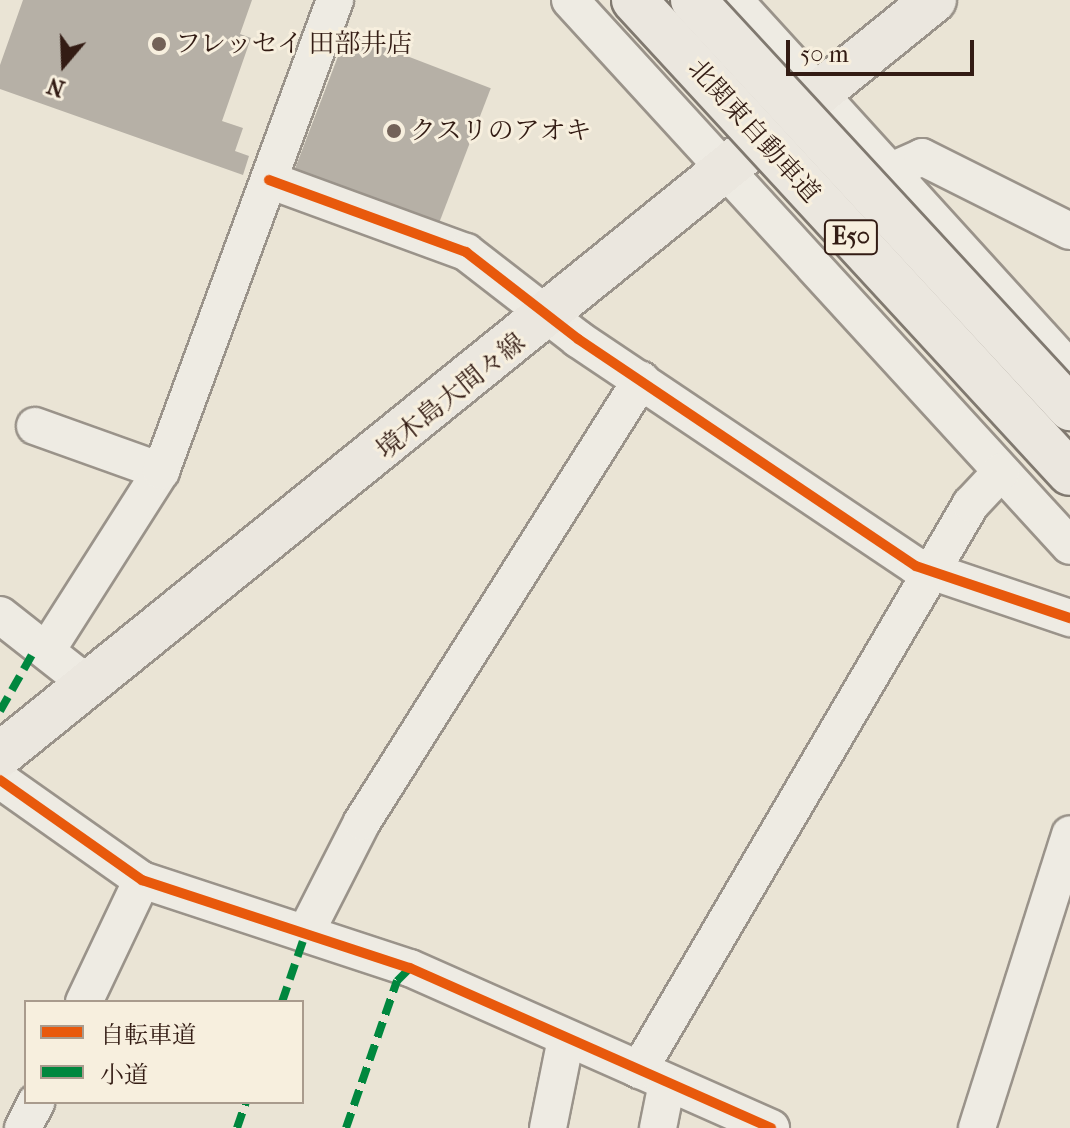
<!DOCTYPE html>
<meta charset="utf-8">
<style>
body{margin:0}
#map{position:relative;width:1070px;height:1128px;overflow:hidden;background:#eae4d5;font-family:"IM FELL French Canon","Noto Serif JP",serif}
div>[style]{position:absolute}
.building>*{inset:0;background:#b6b0a6;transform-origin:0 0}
.roads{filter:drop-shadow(2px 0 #9a938a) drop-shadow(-2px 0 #9a938a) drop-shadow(0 2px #9a938a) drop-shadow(0 -2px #9a938a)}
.minor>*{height:36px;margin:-18px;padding:0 18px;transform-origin:18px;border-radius:18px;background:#eeebe3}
.major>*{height:44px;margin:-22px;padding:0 22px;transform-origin:22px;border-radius:22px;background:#ebe7df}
.bridges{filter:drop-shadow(2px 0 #807970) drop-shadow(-2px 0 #807970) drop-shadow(0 2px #807970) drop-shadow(0 -2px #807970)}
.highway-bridge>*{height:44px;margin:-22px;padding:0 22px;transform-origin:22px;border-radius:22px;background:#ebe7df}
.quiet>*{height:8px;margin-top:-4px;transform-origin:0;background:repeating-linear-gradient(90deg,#00873e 0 16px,transparent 0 24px)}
.cycleway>*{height:10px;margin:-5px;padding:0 5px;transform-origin:5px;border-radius:5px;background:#e8590c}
.dots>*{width:22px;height:22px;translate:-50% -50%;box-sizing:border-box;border:4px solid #f7efde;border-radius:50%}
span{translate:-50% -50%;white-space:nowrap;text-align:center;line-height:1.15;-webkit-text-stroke:6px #f7efde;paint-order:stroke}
.shield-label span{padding:2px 6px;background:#f7efde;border:2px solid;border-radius:6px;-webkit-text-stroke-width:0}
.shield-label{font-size:24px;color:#331c14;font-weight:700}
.poi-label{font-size:26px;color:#331c14}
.left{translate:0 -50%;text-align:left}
.street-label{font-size:26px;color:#331c14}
.legend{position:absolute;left:24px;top:1000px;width:280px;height:104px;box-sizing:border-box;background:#f7efde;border:2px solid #a99b8d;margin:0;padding:10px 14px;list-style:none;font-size:24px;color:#331c14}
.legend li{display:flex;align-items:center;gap:16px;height:40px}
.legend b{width:40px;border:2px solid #a99b8d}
.north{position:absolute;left:24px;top:24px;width:80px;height:80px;-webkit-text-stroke:6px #f7efde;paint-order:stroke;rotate:199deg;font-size:22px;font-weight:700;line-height:32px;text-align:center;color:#331c14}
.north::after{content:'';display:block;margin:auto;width:28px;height:36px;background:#331c14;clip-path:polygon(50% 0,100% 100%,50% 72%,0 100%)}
.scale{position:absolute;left:786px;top:40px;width:188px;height:36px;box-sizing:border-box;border:4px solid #331c14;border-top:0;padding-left:10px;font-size:24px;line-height:28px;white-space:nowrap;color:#331c14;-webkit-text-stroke:6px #f7efde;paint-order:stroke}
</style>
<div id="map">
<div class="building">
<i style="clip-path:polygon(23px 0,252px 0,240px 34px,251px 38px,222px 121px,243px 128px,235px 151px,249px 156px,243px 175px,0 89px,0 65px)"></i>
<i style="left:347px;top:33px;width:154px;height:151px;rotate:21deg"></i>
</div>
<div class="roads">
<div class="minor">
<i style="left:570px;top:0;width:740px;rotate:47.52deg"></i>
<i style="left:734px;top:0;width:499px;rotate:47.7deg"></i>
<i style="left:889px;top:172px;width:36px;rotate:-24deg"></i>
<i style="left:922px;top:157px;width:165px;rotate:26.6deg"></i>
<i style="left:269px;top:180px;width:210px;rotate:20.1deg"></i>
<i style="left:466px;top:252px;width:142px;rotate:37.8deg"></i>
<i style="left:578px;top:339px;width:407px;rotate:33.9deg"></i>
<i style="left:916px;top:566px;width:163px;rotate:18.7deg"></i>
<i style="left:35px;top:426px;width:134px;rotate:19.7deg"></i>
<i style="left:0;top:615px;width:113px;rotate:38.2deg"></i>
<i style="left:47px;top:650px;width:212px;rotate:-57.5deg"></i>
<i style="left:161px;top:471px;width:502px;rotate:-69.72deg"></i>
<i style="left:0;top:780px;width:174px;rotate:35.2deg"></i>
<i style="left:142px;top:880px;width:282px;rotate:18.2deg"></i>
<i style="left:410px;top:968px;width:395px;rotate:23.9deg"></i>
<i style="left:306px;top:932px;width:123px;rotate:-63deg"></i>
<i style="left:362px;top:822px;width:523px;rotate:-57.74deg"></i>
<i style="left:84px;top:1002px;width:135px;rotate:-64.6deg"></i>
<i style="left:639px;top:1070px;width:656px;rotate:-59.61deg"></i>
<i style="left:971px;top:504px;width:44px;rotate:-46.8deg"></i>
<i style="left:23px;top:1128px;width:29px;rotate:-63deg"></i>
<i style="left:548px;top:1128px;width:91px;rotate:-78.6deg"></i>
<i style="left:658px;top:1128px;width:46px;rotate:-78.7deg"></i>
<i style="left:977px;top:1128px;width:308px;rotate:-72.4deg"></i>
</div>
<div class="major">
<i style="left:0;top:755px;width:1201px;rotate:-38.95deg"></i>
</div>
</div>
<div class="bridges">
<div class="highway-bridge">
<i style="left:634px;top:0;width:643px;rotate:47.33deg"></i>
<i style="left:693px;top:0;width:556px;rotate:47.26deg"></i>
</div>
</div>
<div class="quiet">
<i style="left:0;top:711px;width:67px;rotate:-60.4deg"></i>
<i style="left:282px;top:1002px;width:74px;rotate:-71.1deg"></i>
<i style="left:237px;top:1128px;width:28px;rotate:-71deg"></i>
<i style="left:346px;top:1128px;width:156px;rotate:-70.9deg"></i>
<i style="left:397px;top:981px;width:18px;rotate:-45deg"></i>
</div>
<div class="cycleway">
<i style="left:269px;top:180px;width:210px;rotate:20.1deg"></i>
<i style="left:466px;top:252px;width:142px;rotate:37.8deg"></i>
<i style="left:578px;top:339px;width:407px;rotate:33.9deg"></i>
<i style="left:916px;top:566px;width:163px;rotate:18.7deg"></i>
<i style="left:0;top:780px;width:174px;rotate:35.2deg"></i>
<i style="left:142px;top:880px;width:282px;rotate:18.2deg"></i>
<i style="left:410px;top:968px;width:395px;rotate:23.9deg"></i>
</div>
<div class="dots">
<i style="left:159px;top:44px;background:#736258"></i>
<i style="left:394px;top:131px;background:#736258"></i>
</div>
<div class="shield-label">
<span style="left:851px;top:237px">E50</span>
</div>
<div class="poi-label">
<span class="left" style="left:175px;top:44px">フレッセイ 田部井店</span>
<span class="left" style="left:410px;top:131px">クスリのアオキ</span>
</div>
<div class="street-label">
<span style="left:754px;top:131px;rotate:48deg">北関東自動車道</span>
<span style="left:451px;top:396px;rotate:-39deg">境木島大間々線</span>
</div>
<ul class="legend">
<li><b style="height:10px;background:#e8590c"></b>自転車道</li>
<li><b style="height:10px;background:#00873e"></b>小道</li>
</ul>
<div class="north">N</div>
<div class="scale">50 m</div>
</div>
